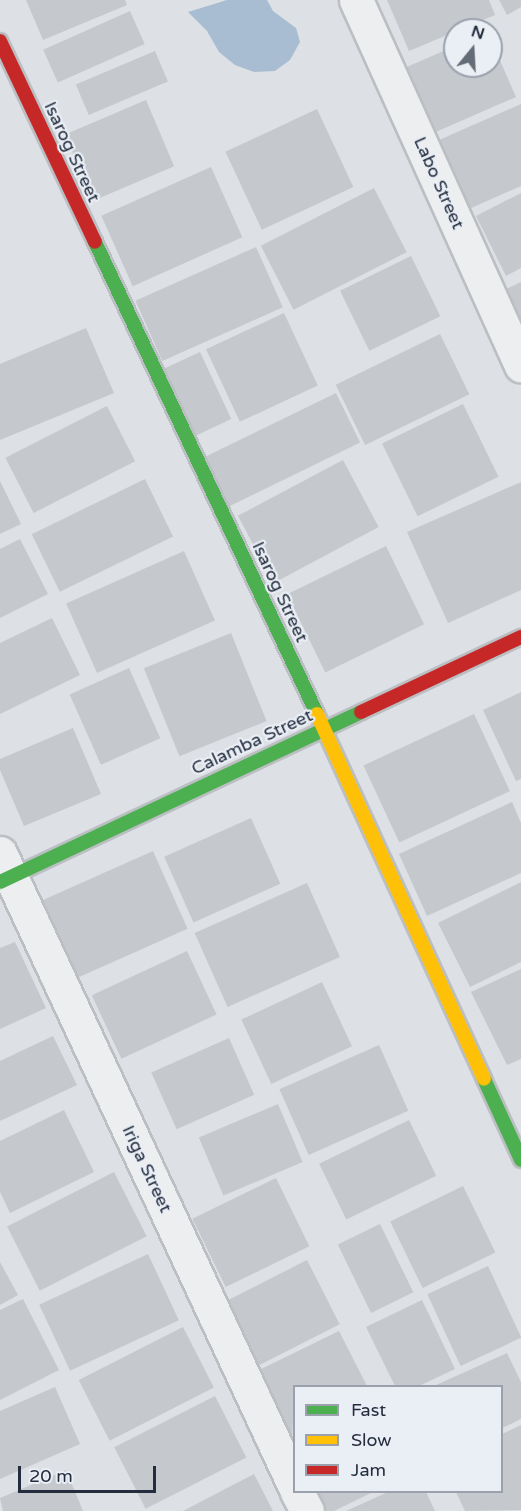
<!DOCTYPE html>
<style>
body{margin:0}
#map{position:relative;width:521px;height:1511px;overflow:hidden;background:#dde0e4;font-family:"Varela Round",sans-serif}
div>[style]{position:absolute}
.water>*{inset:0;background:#a8bdd2}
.building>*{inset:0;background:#c5c8cc;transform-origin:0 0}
.roads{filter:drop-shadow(2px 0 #bbbec2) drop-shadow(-2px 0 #bbbec2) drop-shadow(0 2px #bbbec2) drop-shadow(0 -2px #bbbec2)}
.street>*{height:33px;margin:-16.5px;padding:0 16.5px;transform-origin:16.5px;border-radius:16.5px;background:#edeef0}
.fast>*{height:14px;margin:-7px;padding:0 7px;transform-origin:7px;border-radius:7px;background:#4caf50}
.slow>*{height:14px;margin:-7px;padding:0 7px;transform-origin:7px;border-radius:7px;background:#ffc107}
.jam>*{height:14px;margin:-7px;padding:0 7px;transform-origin:7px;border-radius:7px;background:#c62828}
span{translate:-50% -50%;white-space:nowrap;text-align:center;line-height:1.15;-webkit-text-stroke:4.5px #eaeef5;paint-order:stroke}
.street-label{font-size:18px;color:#232d3e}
.legend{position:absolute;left:293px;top:1385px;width:210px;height:108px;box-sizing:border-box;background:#eaeef5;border:2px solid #9aa1ac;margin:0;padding:8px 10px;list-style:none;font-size:18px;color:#232d3e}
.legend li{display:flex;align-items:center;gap:12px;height:30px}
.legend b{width:30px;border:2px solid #9aa1ac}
.north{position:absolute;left:443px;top:18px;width:60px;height:60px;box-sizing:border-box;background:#eaeef5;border:2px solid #9aa1ac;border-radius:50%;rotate:18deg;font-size:16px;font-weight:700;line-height:24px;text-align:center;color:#232d3e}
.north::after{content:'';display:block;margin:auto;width:21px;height:27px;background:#646c78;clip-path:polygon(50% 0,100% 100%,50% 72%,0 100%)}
.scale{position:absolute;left:18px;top:1466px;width:138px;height:27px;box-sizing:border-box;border:3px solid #232d3e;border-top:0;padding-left:8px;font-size:18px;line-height:21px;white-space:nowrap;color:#232d3e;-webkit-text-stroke:4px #eaeef5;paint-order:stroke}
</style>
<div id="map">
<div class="water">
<i style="clip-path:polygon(227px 0,267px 0,273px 11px,296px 28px,300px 42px,290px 60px,275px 71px,254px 72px,235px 65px,219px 52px,207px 31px,188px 12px)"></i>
</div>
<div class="building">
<i style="clip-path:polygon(26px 0,125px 0,127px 5px,43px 40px)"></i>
<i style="clip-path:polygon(387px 0,489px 0,495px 15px,409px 51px)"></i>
<i style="clip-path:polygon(499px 0,521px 0,521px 7px,507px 15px)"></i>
<i style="left:130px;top:11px;width:36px;height:95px;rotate:66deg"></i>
<i style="clip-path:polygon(491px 40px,516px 97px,422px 138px,393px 73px,455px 46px,455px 66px,491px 66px)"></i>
<i style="left:155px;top:51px;width:33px;height:86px;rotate:67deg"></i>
<i style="left:146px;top:100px;width:72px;height:88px;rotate:67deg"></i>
<i style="clip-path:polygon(521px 104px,521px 186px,451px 217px,421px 148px)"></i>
<i style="left:317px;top:109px;width:86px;height:101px;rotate:65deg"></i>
<i style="left:211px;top:167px;width:77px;height:120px;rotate:66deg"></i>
<i style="left:374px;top:188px;width:72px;height:127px;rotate:63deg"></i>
<i style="clip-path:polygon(521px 193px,521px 268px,506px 276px,476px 216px)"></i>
<i style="left:256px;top:247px;width:66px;height:132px;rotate:66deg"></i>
<i style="left:411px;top:256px;width:67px;height:79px;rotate:64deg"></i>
<i style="clip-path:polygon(521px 282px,521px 366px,490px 297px)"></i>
<i style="left:284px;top:313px;width:80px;height:86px;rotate:65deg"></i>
<i style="clip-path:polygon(86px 328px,114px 393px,0 440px,0 364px)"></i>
<i style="left:440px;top:334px;width:67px;height:116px;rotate:64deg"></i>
<i style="left:200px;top:352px;width:74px;height:44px;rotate:65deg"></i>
<i style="left:336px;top:393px;width:55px;height:150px;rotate:64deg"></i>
<i style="left:463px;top:404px;width:81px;height:90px;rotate:64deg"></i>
<i style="left:107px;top:406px;width:62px;height:114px;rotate:63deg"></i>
<i style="left:343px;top:460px;width:76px;height:119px;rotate:62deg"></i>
<i style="left:145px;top:479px;width:64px;height:126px;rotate:64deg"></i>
<i style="clip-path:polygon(0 481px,21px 524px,0 534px)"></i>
<i style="clip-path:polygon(521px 482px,521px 590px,448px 623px,407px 532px)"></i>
<i style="clip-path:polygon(20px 539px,48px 594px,0 618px,0 549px)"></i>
<i style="left:386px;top:546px;width:87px;height:110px;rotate:64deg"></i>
<i style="left:184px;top:551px;width:76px;height:129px;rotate:66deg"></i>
<i style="clip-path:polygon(52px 618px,80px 675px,0 714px,0 643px)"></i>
<i style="left:231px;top:633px;width:95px;height:94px;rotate:68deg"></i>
<i style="left:129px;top:668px;width:77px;height:65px;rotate:66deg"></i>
<i style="clip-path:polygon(521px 692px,521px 779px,516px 781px,483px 710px)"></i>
<i style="left:474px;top:714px;width:85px;height:122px;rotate:65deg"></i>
<i style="clip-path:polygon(73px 728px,101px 794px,24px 826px,0 770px,0 759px)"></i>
<i style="clip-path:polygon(512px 802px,521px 823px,521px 873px,427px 916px,399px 854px)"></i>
<i style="left:251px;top:818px;width:72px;height:95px;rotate:66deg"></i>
<i style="left:153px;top:851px;width:85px;height:126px;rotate:66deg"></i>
<i style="clip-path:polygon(521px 882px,521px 962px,470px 987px,438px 923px)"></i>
<i style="left:307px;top:883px;width:81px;height:123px;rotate:66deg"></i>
<i style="clip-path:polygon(15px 942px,46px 1008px,0 1029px,0 948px)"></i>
<i style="left:187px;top:951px;width:70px;height:105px;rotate:65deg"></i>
<i style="clip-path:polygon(521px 969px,521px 1059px,507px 1065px,471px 992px)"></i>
<i style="left:322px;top:982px;width:71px;height:89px;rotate:65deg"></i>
<i style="clip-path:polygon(53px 1036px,77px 1085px,0 1121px,0 1061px)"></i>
<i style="left:229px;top:1038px;width:62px;height:85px;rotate:66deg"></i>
<i style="left:379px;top:1045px;width:72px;height:109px;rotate:66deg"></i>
<i style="left:278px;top:1104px;width:63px;height:86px;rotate:67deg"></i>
<i style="clip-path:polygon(64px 1110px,94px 1172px,10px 1213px,0 1192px,0 1141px)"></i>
<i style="left:409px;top:1120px;width:62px;height:100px;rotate:64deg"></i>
<i style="left:114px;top:1172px;width:72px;height:120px;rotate:63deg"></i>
<i style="left:276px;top:1178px;width:76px;height:93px;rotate:64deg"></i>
<i style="left:463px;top:1186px;width:74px;height:81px;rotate:64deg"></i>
<i style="left:380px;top:1224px;width:76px;height:47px;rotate:64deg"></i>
<i style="left:148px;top:1254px;width:73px;height:120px;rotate:65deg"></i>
<i style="left:307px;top:1260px;width:72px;height:90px;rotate:63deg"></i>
<i style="clip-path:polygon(0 1262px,18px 1295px,0 1305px)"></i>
<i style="left:488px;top:1266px;width:79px;height:67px;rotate:65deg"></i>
<i style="clip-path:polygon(23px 1299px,59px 1370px,0 1400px,0 1310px)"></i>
<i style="clip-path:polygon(422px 1300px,455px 1369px,419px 1386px,395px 1386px,366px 1327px)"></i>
<i style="left:183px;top:1327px;width:68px;height:117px;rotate:63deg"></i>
<i style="clip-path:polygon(339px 1331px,367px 1386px,294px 1386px,292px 1447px,255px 1372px)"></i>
<i style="clip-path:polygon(507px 1353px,521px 1382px,521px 1419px,502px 1428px,502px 1386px,434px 1386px)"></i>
<i style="clip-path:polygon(55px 1387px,80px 1444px,0 1479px,0 1411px)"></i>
<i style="left:215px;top:1396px;width:69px;height:113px;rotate:63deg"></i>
<i style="clip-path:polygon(521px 1425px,521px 1510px,465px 1511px,456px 1492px,502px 1492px,502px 1434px)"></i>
<i style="clip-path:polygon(66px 1470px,83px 1511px,3px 1511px,0 1498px)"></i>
<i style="clip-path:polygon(254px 1474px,273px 1511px,183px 1511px)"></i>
<i style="clip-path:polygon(313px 1492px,373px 1492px,334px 1511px,322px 1511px)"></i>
<i style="clip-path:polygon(388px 1492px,426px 1492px,435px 1511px,346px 1511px)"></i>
</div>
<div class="roads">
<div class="street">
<i style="left:356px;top:0;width:401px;rotate:65.7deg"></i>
<i style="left:0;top:853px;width:697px;rotate:65.05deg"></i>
<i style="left:297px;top:1492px;width:21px;rotate:62deg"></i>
</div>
<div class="fast">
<i style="left:95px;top:242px;width:522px;rotate:64.81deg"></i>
<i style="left:0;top:882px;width:399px;rotate:-25.2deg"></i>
<i style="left:484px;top:1079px;width:89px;rotate:65.4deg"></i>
</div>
<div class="slow">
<i style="left:317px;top:714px;width:401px;rotate:65.4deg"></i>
</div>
<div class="jam">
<i style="left:0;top:41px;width:222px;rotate:64.7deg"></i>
<i style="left:361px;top:712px;width:177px;rotate:-25.1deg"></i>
</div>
</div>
<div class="street-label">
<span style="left:72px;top:152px;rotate:65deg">Isarog Street</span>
<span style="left:439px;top:183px;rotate:66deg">Labo Street</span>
<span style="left:280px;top:592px;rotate:65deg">Isarog Street</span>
<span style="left:252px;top:742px;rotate:-25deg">Calamba Street</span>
<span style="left:147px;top:1169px;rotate:65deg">Iriga Street</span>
</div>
<ul class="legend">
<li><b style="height:8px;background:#4caf50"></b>Fast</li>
<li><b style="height:8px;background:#ffc107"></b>Slow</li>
<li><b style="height:8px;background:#c62828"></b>Jam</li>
</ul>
<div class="north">N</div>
<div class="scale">20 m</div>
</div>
